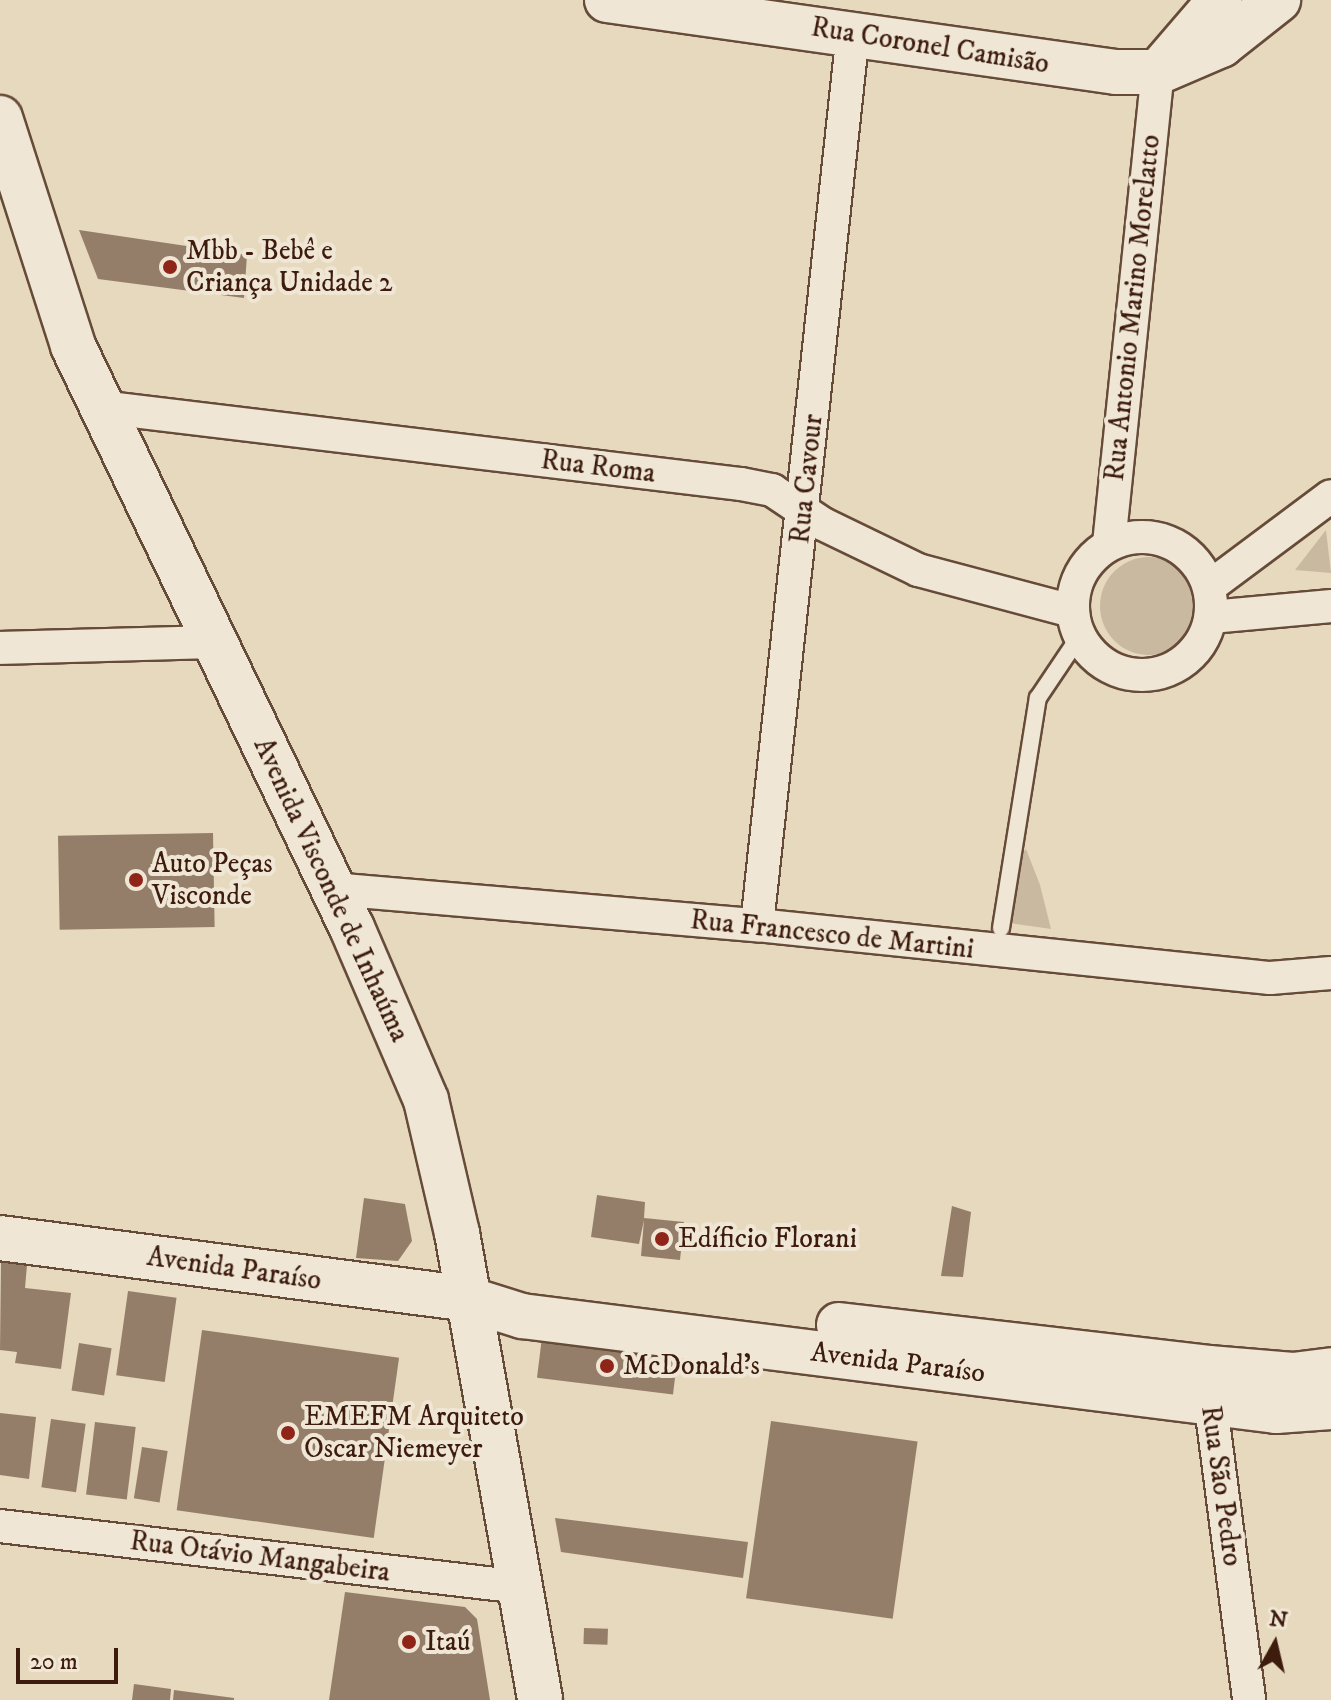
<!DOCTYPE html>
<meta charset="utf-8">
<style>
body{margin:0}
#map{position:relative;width:1331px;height:1700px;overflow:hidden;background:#e6d9be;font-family:"IM FELL DW Pica",serif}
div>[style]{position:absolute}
.green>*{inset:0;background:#c9b9a0}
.round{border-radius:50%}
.building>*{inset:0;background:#957e69;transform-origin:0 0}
.roads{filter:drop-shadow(2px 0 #674b39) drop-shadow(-2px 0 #674b39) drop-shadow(0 2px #674b39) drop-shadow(0 -2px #674b39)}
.lane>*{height:16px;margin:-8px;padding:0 8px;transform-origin:8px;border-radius:8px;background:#efe6d5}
.street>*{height:32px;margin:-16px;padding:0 16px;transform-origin:16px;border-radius:16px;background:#efe6d5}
.street>.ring{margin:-16px;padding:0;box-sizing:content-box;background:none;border:32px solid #efe6d5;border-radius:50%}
.secondary>*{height:44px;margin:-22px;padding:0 22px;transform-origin:22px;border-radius:22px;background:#efe6d5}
.dots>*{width:22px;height:22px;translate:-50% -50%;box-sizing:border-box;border:4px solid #efe6d5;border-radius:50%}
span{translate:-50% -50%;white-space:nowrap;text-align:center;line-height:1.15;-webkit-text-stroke:8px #efe6d5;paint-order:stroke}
.street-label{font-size:28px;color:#3d1c0d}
.poi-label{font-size:28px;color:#3d1c0d}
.left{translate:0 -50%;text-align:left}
.north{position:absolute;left:1235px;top:1604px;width:80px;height:80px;-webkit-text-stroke:6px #efe6d5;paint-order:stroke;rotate:8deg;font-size:22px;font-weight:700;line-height:32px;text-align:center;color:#3d1c0d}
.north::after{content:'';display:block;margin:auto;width:28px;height:36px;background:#3d1c0d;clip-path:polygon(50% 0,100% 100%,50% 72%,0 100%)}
.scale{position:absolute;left:16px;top:1648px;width:102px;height:36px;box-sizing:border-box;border:4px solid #3d1c0d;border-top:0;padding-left:10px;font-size:24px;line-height:28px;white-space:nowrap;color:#3d1c0d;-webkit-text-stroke:6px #efe6d5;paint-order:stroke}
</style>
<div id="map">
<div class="green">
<i style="clip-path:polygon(1326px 530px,1331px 573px,1295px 570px)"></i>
<i class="round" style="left:1100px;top:557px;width:98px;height:98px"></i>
<i style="clip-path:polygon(1026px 849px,1040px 885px,1051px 929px,1010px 923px,1019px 856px)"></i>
</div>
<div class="building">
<i style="clip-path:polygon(79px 230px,247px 255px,244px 298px,98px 279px)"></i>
<i style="left:213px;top:833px;width:94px;height:155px;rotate:89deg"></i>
<i style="clip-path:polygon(597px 1195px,645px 1202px,644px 1218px,684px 1222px,680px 1260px,641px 1256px,644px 1220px,639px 1244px,591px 1237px)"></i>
<i style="clip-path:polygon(364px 1198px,405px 1204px,412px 1241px,398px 1261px,356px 1258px)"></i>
<i style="clip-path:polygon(952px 1206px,971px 1212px,963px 1277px,941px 1276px)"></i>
<i style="clip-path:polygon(1px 1262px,27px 1265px,25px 1288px,71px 1293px,61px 1369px,15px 1363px,17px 1352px,0 1350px)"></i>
<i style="left:128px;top:1291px;width:49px;height:85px;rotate:8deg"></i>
<i style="left:202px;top:1330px;width:199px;height:182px;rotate:8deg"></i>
<i style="left:542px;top:1337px;width:137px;height:41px;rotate:7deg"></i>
<i style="left:79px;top:1343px;width:33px;height:48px;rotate:9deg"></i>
<i style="clip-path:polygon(0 1413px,36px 1417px,29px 1479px,0 1475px)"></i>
<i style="left:51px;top:1419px;width:35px;height:69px;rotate:8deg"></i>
<i style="left:771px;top:1421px;width:148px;height:179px;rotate:8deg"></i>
<i style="left:95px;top:1422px;width:41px;height:73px;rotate:7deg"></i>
<i style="left:142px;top:1447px;width:26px;height:52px;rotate:9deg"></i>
<i style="clip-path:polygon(555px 1518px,748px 1542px,743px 1578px,561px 1552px)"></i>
<i style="clip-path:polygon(345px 1592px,465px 1607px,477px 1619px,490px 1700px,329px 1700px)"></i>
<i style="left:584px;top:1628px;width:24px;height:16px;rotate:2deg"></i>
<i style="clip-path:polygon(134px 1684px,171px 1689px,170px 1700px,132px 1700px)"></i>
<i style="clip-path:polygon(174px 1690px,234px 1698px,234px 1700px,173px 1700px)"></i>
</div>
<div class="roads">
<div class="lane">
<i style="left:1001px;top:928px;width:233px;rotate:-80.9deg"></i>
<i style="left:1038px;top:698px;width:73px;rotate:-56.1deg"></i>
</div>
<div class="street">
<i style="left:100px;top:407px;width:646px;rotate:6.85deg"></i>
<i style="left:741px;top:484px;width:32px;rotate:11deg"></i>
<i style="left:772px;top:490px;width:61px;rotate:33.7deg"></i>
<i style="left:823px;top:524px;width:106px;rotate:25.8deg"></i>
<i style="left:918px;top:570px;width:159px;rotate:14.9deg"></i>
<i class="ring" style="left:1073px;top:537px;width:106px;height:106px"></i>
<i style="left:1109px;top:544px;width:475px;rotate:-84.1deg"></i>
<i style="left:1209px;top:587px;width:152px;rotate:-36.7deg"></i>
<i style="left:1211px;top:617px;width:121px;rotate:-5.2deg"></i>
<i style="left:0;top:648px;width:216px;rotate:-1.6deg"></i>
<i style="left:333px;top:889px;width:426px;rotate:4.9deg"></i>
<i style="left:757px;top:925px;width:516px;rotate:5.9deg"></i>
<i style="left:1270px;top:978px;width:61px;rotate:-4.7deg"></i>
<i style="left:757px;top:925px;width:897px;rotate:-83.86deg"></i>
<i style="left:1208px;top:1383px;width:320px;rotate:82.6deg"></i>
<i style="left:0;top:1526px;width:525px;rotate:6.68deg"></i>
</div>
<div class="secondary">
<i style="left:607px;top:0;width:514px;rotate:8.05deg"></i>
<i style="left:1116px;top:72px;width:42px"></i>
<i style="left:1158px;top:72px;width:69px;rotate:-23.2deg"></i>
<i style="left:1221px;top:45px;width:73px;rotate:-38.3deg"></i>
<i style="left:1165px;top:64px;width:84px;rotate:-49.3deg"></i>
<i style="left:0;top:118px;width:239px;rotate:72.2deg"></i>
<i style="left:73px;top:346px;width:645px;rotate:64.39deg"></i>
<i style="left:352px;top:928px;width:187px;rotate:66.7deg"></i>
<i style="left:426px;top:1100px;width:137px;rotate:76.9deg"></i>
<i style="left:457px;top:1233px;width:474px;rotate:79.9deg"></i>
<i style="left:0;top:1238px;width:472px;rotate:7.4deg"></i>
<i style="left:468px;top:1299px;width:57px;rotate:17.5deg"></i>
<i style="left:522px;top:1316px;width:760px;rotate:7.18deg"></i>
<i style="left:1276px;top:1411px;width:55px;rotate:-4.2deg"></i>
<i style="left:839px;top:1325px;width:372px;rotate:6.6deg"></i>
<i style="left:1209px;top:1368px;width:84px;rotate:4.8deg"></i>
<i style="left:1293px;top:1375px;width:38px;rotate:-7deg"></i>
</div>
</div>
<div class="dots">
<i style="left:170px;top:267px;background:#8f2418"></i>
<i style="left:136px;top:880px;background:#8f2418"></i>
<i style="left:662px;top:1239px;background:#8f2418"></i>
<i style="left:607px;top:1366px;background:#8f2418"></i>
<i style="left:288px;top:1433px;background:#8f2418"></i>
<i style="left:409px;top:1642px;background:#8f2418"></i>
</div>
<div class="street-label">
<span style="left:930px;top:46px;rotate:9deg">Rua Coronel Camisão</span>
<span style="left:1133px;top:308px;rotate:-84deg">Rua Antonio Marino Morelatto</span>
<span style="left:598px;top:467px;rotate:7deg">Rua Roma</span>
<span style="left:807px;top:479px;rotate:-84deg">Rua Cavour</span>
<span style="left:331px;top:890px;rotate:65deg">Avenida Visconde de Inhaúma</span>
<span style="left:832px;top:935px;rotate:6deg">Rua Francesco de Martini</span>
<span style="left:234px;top:1269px;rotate:8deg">Avenida Paraíso</span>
<span style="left:898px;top:1363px;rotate:7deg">Avenida Paraíso</span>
<span style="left:1221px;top:1486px;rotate:82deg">Rua São Pedro</span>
<span style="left:260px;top:1557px;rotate:7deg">Rua Otávio Mangabeira</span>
</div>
<div class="poi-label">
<span class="left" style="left:186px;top:267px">Mbb - Bebê e<br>Criança Unidade 2</span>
<span class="left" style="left:152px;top:880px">Auto Peças<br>Visconde</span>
<span class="left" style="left:678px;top:1239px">Edíficio Florani</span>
<span class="left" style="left:623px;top:1366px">McDonald's</span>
<span class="left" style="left:304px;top:1433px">EMEFM Arquiteto<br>Oscar Niemeyer</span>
<span class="left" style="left:425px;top:1642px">Itaú</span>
</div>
<div class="north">N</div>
<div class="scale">20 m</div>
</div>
